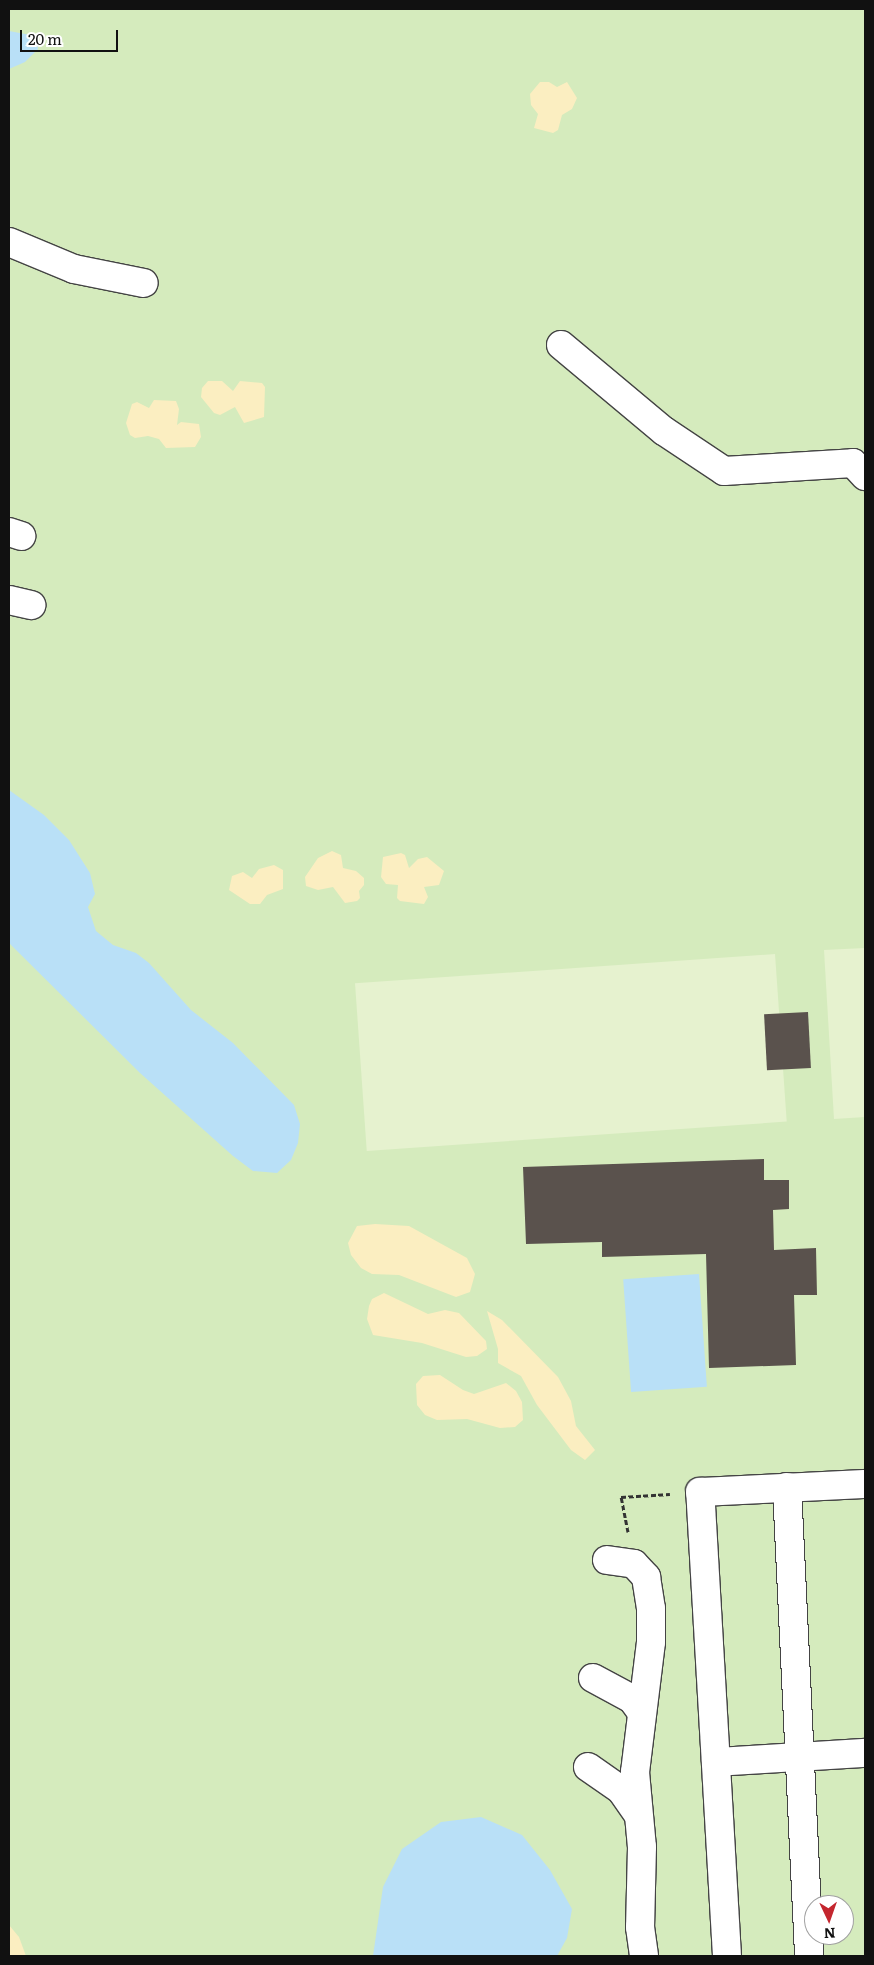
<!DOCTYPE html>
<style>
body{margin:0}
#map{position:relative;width:874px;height:1965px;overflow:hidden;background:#fffdf5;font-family:Literata,serif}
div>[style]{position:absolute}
.green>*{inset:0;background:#d5ebbd}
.sand>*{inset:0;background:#fbeec1}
.pitch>*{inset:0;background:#e6f2cf;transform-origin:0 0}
.water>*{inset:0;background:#b9e0f7;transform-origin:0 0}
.building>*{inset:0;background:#5a524d;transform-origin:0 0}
.path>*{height:3px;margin-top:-1.5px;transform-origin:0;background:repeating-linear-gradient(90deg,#333 0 5px,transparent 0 7.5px)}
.roads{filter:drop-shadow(1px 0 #444) drop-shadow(-1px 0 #444) drop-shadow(0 1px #444) drop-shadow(0 -1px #444)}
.minor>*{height:28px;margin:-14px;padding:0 14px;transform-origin:14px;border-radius:14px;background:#fff}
span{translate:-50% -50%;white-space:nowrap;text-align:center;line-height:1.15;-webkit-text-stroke:5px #fff;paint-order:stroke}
.frame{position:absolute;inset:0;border:10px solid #111;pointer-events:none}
.north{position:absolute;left:804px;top:1895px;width:50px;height:50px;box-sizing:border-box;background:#fff;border:1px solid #a0a0a0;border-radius:50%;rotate:177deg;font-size:14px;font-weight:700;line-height:20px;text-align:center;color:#111}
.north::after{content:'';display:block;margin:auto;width:18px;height:22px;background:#c4262e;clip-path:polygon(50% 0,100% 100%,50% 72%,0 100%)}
.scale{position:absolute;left:20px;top:30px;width:98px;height:22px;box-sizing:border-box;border:2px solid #111;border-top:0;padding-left:6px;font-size:15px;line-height:18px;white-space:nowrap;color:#111;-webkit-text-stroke:4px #fff;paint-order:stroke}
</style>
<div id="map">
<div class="green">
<i style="clip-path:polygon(evenodd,9px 9px,865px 9px,865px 1956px,9px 1956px,9px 9px,814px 1905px,844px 1905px,844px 1935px,814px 1935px,814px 1905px)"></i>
</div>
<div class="sand">
<i style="clip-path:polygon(540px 82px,549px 82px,557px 87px,567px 82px,577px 98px,572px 109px,562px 115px,558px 130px,553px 133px,534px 128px,538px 114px,531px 105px,530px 94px)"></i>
<i style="clip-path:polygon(208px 381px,222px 381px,233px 391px,240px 381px,262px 383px,265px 387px,264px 417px,244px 423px,235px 407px,220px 415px,214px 413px,201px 397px,202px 388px)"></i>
<i style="clip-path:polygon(154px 400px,176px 401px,179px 409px,177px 425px,181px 422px,199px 424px,201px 437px,195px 447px,166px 448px,159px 439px,148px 436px,135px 438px,130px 435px,126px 423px,132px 404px,137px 402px,149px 408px)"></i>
<i style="clip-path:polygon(332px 851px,341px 855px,343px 868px,356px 871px,364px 878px,364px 885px,359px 891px,360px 898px,357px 901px,345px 903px,333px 887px,318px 890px,306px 886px,305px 877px,318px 858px)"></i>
<i style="clip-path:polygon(401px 853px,405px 855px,409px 868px,418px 859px,427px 857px,444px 871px,439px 885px,424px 887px,428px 897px,424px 904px,400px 901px,397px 898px,398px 885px,386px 884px,381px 877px,383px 857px)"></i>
<i style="clip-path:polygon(274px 865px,283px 870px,283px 889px,267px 895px,260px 904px,250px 904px,229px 890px,232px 876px,243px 872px,252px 878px,259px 869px)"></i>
<i style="clip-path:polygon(375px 1224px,409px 1226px,467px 1258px,475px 1274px,470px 1292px,456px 1297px,399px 1275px,372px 1274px,361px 1268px,351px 1255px,348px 1243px,357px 1226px)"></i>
<i style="clip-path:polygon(384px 1293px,428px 1314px,445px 1310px,459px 1313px,486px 1341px,487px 1349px,477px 1356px,466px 1357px,422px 1343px,373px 1335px,367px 1319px,369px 1306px,372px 1299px)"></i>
<i style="clip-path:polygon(487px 1311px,502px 1320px,558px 1377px,571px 1401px,576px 1426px,595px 1450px,585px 1460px,571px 1450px,537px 1405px,521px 1376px,498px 1363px,498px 1349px)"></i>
<i style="clip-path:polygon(440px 1375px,463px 1390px,474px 1394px,506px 1383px,516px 1391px,522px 1402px,523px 1420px,515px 1427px,500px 1428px,467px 1419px,437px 1420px,425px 1415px,417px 1405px,416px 1384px,423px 1376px)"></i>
<i style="clip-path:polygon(9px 1925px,19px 1937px,26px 1956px,9px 1956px)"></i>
</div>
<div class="pitch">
<i style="clip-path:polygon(865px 948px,865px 1117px,834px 1119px,824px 950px)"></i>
<i style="left:775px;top:954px;width:168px;height:421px;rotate:86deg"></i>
</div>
<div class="water">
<i style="clip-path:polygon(9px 31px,36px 36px,38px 49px,25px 62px,9px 69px)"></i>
<i style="clip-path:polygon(9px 790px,44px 815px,69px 840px,90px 873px,95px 894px,88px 907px,96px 931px,113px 945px,136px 953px,149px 963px,191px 1010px,233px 1043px,294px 1105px,300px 1124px,298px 1143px,291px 1160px,277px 1173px,253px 1171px,233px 1156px,140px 1073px,9px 943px)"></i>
<i style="left:699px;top:1274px;width:113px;height:76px;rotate:86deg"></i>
<i style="clip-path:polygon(481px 1817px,522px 1835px,550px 1870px,572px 1909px,567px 1938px,557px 1956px,373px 1956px,383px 1887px,402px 1849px,441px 1822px)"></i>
</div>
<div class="building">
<i style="left:808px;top:1012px;width:56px;height:44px;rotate:87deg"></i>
<i style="clip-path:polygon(764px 1159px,764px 1180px,789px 1180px,789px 1209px,773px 1210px,774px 1250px,816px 1248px,817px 1295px,794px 1295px,796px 1365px,709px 1368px,706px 1254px,602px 1257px,602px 1242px,526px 1244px,523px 1167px)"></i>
</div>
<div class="path">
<i style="left:628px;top:1532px;width:36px;rotate:-101deg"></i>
<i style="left:621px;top:1497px;width:49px;rotate:-3.5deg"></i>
</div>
<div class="roads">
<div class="minor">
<i style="left:9px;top:242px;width:70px;rotate:22.6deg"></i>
<i style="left:74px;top:269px;width:71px;rotate:11.3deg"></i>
<i style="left:561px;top:345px;width:134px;rotate:39.9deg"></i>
<i style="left:664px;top:431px;width:72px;rotate:33.7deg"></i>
<i style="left:724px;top:471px;width:129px;rotate:-3.5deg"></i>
<i style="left:853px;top:463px;width:18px;rotate:47deg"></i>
<i style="left:9px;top:532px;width:13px;rotate:18deg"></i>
<i style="left:9px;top:600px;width:23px;rotate:13deg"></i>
<i style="left:787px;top:1487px;width:470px;rotate:87.3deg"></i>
<i style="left:607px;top:1560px;width:27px;rotate:8deg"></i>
<i style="left:634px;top:1564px;width:18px;rotate:47deg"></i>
<i style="left:646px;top:1577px;width:32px;rotate:81deg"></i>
<i style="left:651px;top:1609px;width:33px;rotate:90deg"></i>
<i style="left:651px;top:1642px;width:131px;rotate:97deg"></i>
<i style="left:635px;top:1772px;width:75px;rotate:84.7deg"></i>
<i style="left:642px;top:1847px;width:80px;rotate:91.4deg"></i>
<i style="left:640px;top:1927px;width:29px;rotate:82deg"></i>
<i style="left:593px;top:1678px;width:44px;rotate:28.3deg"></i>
<i style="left:632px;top:1699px;width:17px;rotate:54deg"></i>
<i style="left:716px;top:1762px;width:149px;rotate:-3.5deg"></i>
<i style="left:588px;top:1767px;width:40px;rotate:34.9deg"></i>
<i style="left:621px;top:1790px;width:28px;rotate:55deg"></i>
<i style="left:727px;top:1956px;width:465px;rotate:-93.3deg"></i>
<i style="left:700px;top:1492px;width:165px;rotate:-2.8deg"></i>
</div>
</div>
<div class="frame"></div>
<div class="north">N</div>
<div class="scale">20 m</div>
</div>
